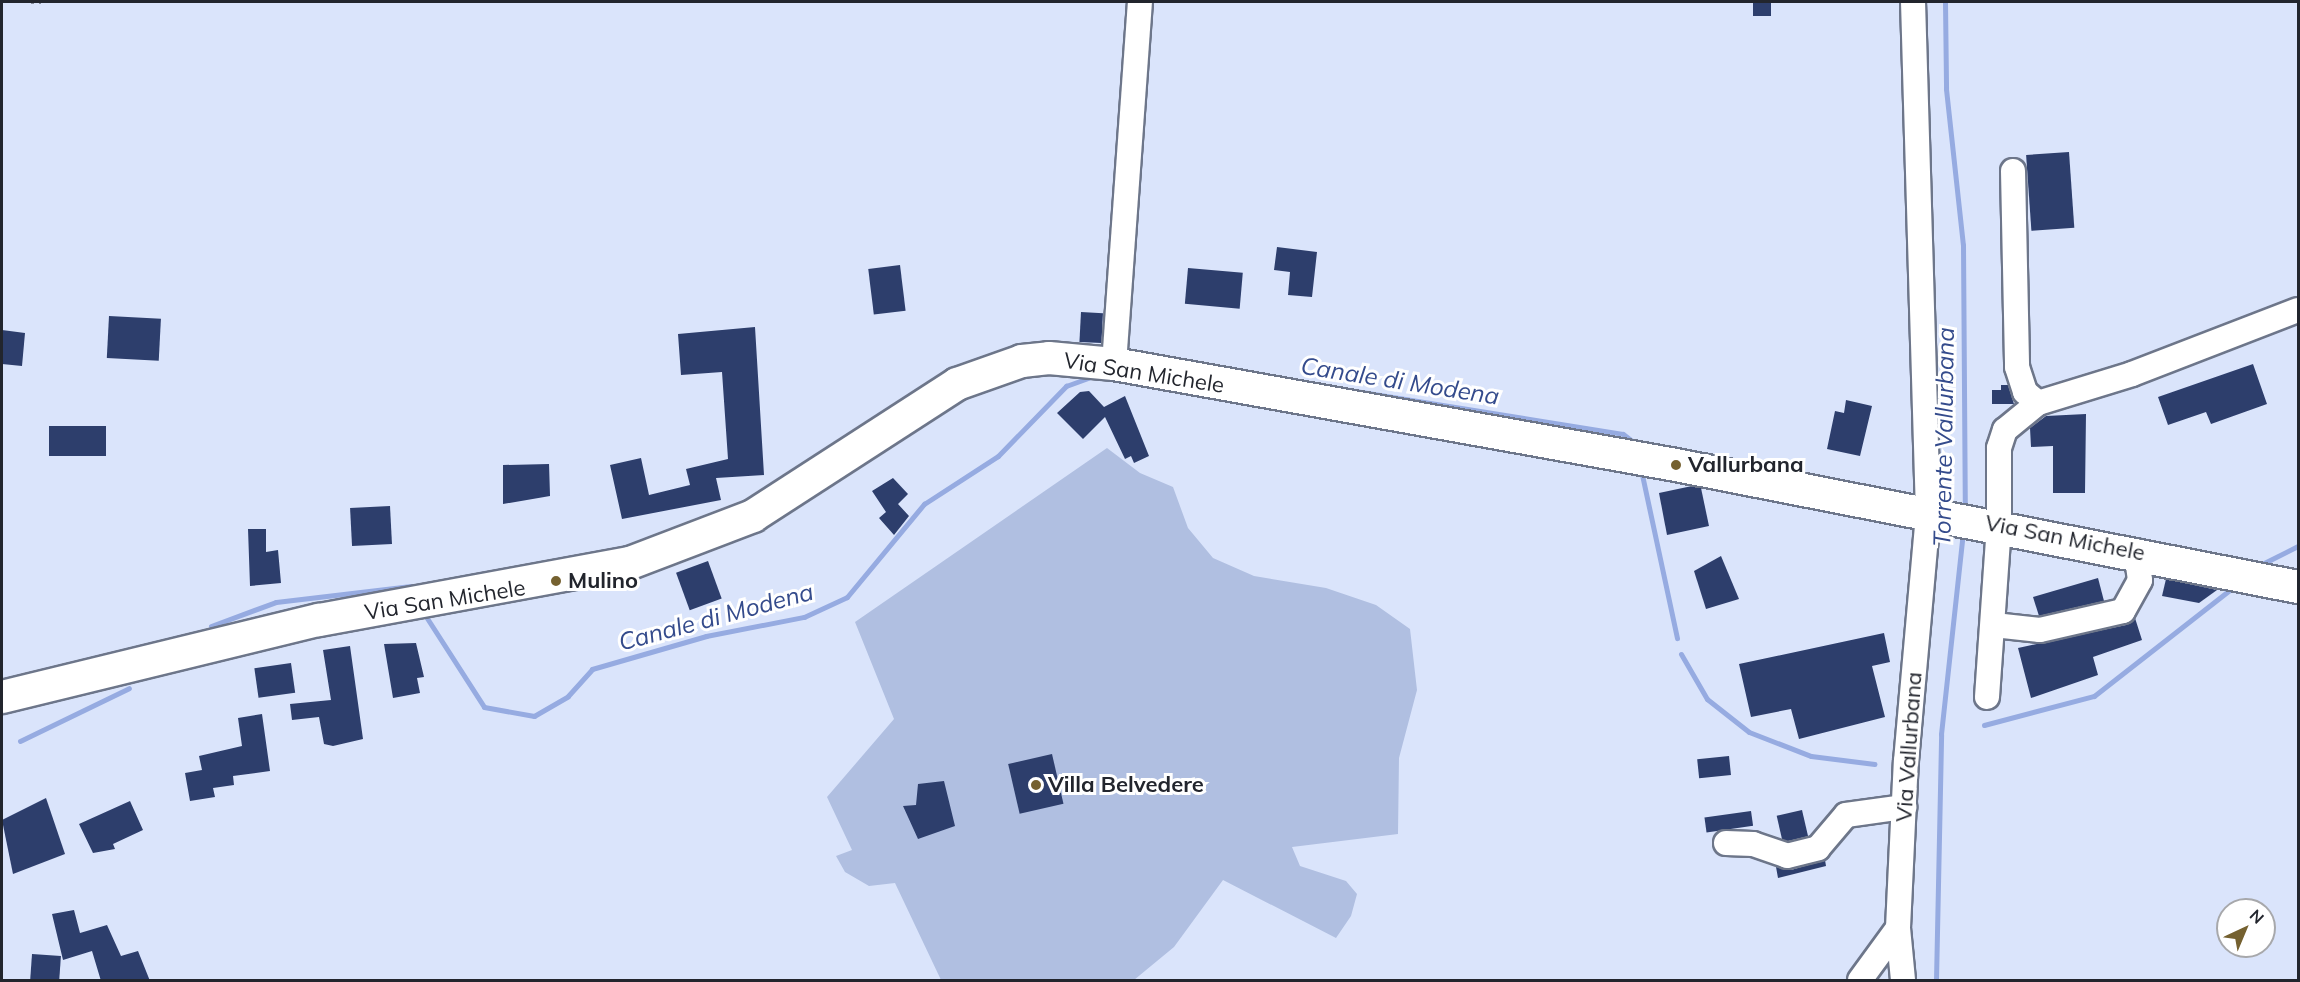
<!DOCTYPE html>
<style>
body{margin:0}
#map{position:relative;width:2300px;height:982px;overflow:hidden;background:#dae4fb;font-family:Mulish,sans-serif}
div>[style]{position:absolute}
.green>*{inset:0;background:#b0bfe1}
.stream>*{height:5px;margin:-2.5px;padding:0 2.5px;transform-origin:2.5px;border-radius:2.5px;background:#96abe1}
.building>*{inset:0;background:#2d3e6c;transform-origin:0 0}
.path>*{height:3px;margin-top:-1.5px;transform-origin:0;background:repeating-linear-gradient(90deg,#838a9a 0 3px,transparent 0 7.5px)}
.roads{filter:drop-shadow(2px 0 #6d768a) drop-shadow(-2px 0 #6d768a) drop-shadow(0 2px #6d768a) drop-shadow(0 -2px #6d768a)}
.minor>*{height:24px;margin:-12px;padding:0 12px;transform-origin:12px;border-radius:12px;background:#fff}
.major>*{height:32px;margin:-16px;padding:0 16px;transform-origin:16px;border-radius:16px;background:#fff}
.dots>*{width:16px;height:16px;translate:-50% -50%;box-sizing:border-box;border:3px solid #fff;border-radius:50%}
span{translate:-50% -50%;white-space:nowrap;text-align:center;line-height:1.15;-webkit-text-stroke:6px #fff;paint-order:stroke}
.street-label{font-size:22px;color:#22252d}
.poi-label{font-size:22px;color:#22252d;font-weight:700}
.left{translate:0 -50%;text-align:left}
.water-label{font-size:24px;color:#344b8c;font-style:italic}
.frame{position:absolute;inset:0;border:3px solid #22252d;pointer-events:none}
.north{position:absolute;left:2216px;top:898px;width:60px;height:60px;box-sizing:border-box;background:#fff;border:2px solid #a7a8ab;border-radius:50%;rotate:44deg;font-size:16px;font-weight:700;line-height:24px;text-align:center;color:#22252d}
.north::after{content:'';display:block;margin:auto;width:21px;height:27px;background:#756130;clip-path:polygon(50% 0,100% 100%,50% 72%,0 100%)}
</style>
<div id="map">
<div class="green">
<i style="clip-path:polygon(1107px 448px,1140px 473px,1173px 487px,1188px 528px,1213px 558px,1254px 576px,1326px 588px,1376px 605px,1410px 629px,1417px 690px,1399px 758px,1398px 834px,1292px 847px,1300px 866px,1346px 881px,1357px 894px,1351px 916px,1336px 938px,1223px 880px,1174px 947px,1134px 980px,941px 980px,895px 883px,869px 886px,845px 872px,836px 856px,852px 850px,827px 797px,894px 719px,855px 622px)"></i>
</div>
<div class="stream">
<i style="left:1945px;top:2px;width:87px;rotate:89.3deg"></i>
<i style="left:1946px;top:89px;width:157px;rotate:83.8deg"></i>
<i style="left:1963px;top:245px;width:267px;rotate:89.6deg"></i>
<i style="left:1355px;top:391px;width:271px;rotate:9.1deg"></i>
<i style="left:1623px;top:434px;width:18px;rotate:38deg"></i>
<i style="left:1641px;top:470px;width:172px;rotate:77.9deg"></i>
<i style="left:2258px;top:566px;width:45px;rotate:-26.6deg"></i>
<i style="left:425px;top:615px;width:109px;rotate:57.3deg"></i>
<i style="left:484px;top:707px;width:51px;rotate:10.2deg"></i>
<i style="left:534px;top:716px;width:39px;rotate:-30deg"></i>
<i style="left:568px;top:696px;width:36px;rotate:-48deg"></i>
<i style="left:592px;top:669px;width:119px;rotate:-16.1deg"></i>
<i style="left:706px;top:636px;width:100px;rotate:-11deg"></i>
<i style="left:804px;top:617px;width:47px;rotate:-24.9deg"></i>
<i style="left:847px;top:597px;width:121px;rotate:-50.4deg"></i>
<i style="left:924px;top:504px;width:88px;rotate:-33deg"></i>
<i style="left:998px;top:456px;width:98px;rotate:-45.8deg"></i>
<i style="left:1066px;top:386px;width:30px;rotate:-20deg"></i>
<i style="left:211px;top:626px;width:69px;rotate:-20.3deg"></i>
<i style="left:276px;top:602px;width:136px;rotate:-6.8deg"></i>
<i style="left:1681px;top:654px;width:52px;rotate:60deg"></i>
<i style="left:1707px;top:699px;width:53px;rotate:38.2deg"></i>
<i style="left:1749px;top:732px;width:66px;rotate:21.2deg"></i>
<i style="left:1811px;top:756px;width:64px;rotate:7.2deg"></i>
<i style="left:1984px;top:725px;width:114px;rotate:-14.8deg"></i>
<i style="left:2094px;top:696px;width:179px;rotate:-38deg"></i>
<i style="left:20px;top:741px;width:121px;rotate:-25.9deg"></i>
<i style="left:1936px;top:980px;width:246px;rotate:-88.8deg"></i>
<i style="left:1941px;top:734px;width:205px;rotate:-83.8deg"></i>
</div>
<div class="building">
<i style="left:1753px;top:2px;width:18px;height:14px"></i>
<i style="left:2069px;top:152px;width:76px;height:43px;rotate:86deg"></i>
<i style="clip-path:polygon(1277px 247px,1317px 252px,1312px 297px,1288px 295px,1290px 272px,1274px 270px)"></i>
<i style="left:900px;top:265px;width:46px;height:32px;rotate:83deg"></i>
<i style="left:1188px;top:268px;width:55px;height:36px;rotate:5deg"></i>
<i style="left:1081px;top:312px;width:22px;height:30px;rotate:3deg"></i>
<i style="left:109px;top:316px;width:52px;height:42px;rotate:3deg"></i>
<i style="clip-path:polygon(755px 327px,764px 475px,716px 478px,721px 500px,622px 519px,610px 465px,641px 458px,649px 495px,690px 485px,686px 469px,728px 459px,722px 372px,681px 375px,678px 334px)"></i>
<i style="clip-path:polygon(2px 330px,25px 333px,22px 366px,2px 364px)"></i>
<i style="clip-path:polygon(2253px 364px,2267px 404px,2211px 424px,2206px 412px,2168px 425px,2158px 397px)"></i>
<i style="clip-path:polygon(2001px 385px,2008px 385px,2014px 404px,1992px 404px,1992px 390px,2001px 390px)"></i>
<i style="clip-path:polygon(1089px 391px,1104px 407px,1125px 396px,1149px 456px,1134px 463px,1131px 456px,1125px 459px,1105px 417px,1083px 439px,1057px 413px,1080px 392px)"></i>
<i style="clip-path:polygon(1846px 400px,1872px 406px,1860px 456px,1827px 449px,1835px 411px,1844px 413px)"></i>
<i style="clip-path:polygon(2086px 414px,2085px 493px,2053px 493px,2053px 446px,2031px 447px,2030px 428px,2046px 416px)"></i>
<i style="left:49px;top:426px;width:57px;height:30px"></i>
<i style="clip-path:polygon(549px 464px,550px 496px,503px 504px,503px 465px)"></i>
<i style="clip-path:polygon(893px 478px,908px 494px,898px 504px,909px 516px,894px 535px,879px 518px,886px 512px,872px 491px)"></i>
<i style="clip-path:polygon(1692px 486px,1701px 488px,1709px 526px,1667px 535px,1659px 493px)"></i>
<i style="left:390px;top:506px;width:38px;height:40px;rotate:87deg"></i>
<i style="clip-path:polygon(248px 529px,266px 529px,266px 552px,278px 550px,281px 583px,250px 586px)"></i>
<i style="clip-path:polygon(1721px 556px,1739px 599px,1706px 609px,1694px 571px)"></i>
<i style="left:708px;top:561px;width:40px;height:34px;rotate:70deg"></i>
<i style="clip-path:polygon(2098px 578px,2104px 601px,2039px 616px,2033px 597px)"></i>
<i style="clip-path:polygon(2166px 579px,2217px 590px,2199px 603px,2162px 596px)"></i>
<i style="clip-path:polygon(2135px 618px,2142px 640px,2093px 657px,2098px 675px,2031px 698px,2018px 648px,2126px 625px)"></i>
<i style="clip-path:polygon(1884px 633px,1890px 662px,1872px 666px,1885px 717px,1799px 739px,1791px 709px,1751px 717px,1739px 664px)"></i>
<i style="clip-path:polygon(416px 643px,424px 677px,417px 678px,420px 693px,393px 698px,384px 644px)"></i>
<i style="clip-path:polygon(350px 646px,363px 739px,333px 746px,324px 744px,319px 717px,292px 720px,290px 704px,331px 700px,323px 650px)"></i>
<i style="left:291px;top:663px;width:30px;height:37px;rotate:82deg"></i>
<i style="clip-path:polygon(262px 714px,270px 771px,233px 776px,234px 785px,213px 788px,215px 797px,190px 801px,185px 773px,202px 770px,199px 756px,242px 746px,238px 718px)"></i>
<i style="left:1052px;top:754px;width:51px;height:45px;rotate:77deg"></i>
<i style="left:1729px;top:756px;width:19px;height:32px;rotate:84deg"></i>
<i style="clip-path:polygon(944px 781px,955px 826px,918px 839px,903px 806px,916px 805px,918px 784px)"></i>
<i style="clip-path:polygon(46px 798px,65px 854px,13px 874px,2px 820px)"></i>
<i style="clip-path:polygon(130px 801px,143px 830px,113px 844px,115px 849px,93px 853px,79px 824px)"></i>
<i style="left:1802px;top:810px;width:27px;height:26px;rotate:77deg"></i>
<i style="left:1751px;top:811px;width:15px;height:47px;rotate:82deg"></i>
<i style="clip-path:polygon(1825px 860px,1826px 866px,1778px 878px,1776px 867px,1791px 870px)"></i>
<i style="clip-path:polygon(74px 910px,80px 933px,107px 925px,121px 956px,138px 951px,150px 981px,101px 981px,92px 951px,63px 960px,52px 914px)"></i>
<i style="left:32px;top:954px;width:29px;height:27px;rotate:4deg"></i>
</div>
<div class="path">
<i style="left:31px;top:2px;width:10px"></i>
</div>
<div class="roads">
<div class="minor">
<i style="left:2013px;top:171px;width:196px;rotate:88.8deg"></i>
<i style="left:2017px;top:367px;width:26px;rotate:72deg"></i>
<i style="left:2025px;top:392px;width:17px;rotate:40deg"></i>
<i style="left:1114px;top:364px;width:363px;rotate:-85.9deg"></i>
<i style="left:1994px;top:625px;width:46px;rotate:6.2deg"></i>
<i style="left:2040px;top:630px;width:85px;rotate:-12.9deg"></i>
<i style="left:2123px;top:611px;width:35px;rotate:-61deg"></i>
<i style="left:2140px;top:580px;width:29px;rotate:-98deg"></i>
<i style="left:1987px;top:697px;width:171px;rotate:-86deg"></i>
<i style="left:1999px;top:526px;width:78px;rotate:-90deg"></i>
<i style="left:1999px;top:448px;width:19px;rotate:-72deg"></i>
<i style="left:2005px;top:430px;width:43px;rotate:-39.3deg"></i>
<i style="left:2038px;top:403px;width:98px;rotate:-17.1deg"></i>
<i style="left:2132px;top:374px;width:178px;rotate:-21.1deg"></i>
<i style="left:1726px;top:843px;width:27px;rotate:2deg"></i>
<i style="left:1753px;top:844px;width:36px;rotate:19deg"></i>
<i style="left:1787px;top:856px;width:32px;rotate:-14deg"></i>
<i style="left:1818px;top:848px;width:43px;rotate:-49.7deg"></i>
<i style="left:1846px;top:815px;width:59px;rotate:-7.9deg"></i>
<i style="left:1860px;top:980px;width:64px;rotate:-53.8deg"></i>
<i style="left:1903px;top:980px;width:52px;rotate:-95.5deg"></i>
<i style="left:1898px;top:928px;width:167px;rotate:-87.3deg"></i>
<i style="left:1906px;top:761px;width:249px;rotate:-84.9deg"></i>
<i style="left:1928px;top:513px;width:511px;rotate:-91.68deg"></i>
</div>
<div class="major">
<i style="left:2px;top:697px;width:326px;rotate:-13.7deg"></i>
<i style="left:319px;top:620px;width:316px;rotate:-10.4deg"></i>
<i style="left:630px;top:563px;width:132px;rotate:-20.9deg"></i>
<i style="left:753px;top:516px;width:243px;rotate:-32.9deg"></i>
<i style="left:957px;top:384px;width:69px;rotate:-19.5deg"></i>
<i style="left:1022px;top:361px;width:27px;rotate:-6deg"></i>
<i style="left:1049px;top:358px;width:65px;rotate:5.3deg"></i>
<i style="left:1114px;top:364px;width:571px;rotate:10.19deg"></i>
<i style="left:1676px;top:465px;width:634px;rotate:11.1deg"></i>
</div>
</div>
<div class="dots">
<i style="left:1676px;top:465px;background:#756130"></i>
<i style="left:556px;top:581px;background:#756130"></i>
<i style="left:1036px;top:785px;background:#756130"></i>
</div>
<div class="street-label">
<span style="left:1144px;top:373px;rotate:9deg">Via San Michele</span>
<span style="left:2065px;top:538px;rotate:11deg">Via San Michele</span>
<span style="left:445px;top:600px;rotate:-9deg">Via San Michele</span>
<span style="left:1909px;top:747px;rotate:-86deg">Via Vallurbana</span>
</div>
<div class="poi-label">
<span class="left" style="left:1688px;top:465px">Vallurbana</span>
<span class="left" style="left:568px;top:581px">Mulino</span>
<span class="left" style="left:1048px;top:785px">Villa Belvedere</span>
</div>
<div class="water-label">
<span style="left:1400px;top:381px;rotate:9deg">Canale di Modena</span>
<span style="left:1944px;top:437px;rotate:-89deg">Torrente Vallurbana</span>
<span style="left:716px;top:617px;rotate:-15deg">Canale di Modena</span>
</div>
<div class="frame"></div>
<div class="north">N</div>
</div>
